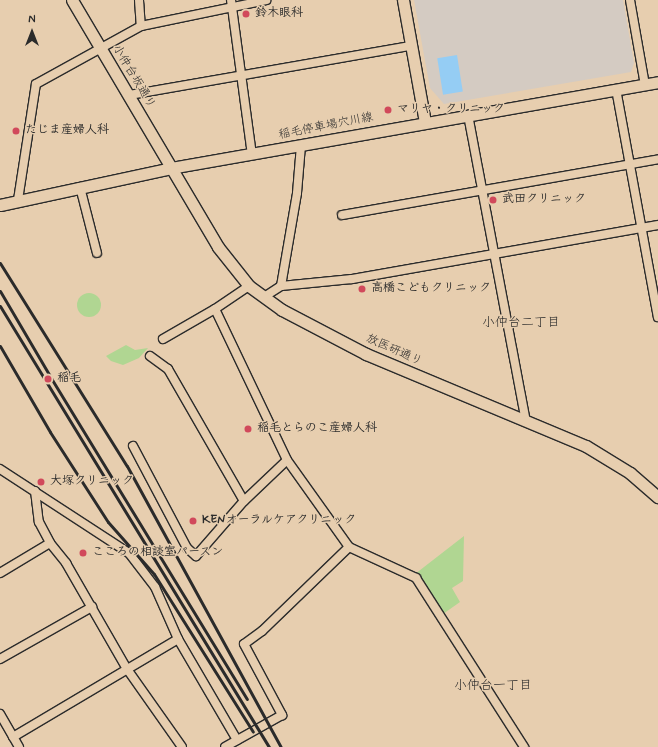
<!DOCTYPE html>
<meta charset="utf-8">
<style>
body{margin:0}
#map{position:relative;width:658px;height:747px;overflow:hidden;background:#e7ceaf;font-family:Mynerve,"Klee One",sans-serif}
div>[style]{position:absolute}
.built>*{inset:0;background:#d4cbc2}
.green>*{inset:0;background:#b0d692}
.round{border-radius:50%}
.water>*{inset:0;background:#95cdf4;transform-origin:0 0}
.roads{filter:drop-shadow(1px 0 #2b2b2b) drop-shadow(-1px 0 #2b2b2b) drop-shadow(0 1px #2b2b2b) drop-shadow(0 -1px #2b2b2b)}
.street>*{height:8px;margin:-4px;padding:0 4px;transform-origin:4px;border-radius:4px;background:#e7ceaf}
.secondary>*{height:11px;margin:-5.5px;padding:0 5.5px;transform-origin:5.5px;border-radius:5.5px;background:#e7ceaf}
.rail>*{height:3px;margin:-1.5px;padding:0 1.5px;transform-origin:1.5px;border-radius:1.5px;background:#2b2b2b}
.dots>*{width:11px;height:11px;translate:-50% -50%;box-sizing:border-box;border:2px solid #e7ceaf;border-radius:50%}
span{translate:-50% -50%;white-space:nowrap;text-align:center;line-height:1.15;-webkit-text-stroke:3px #e7ceaf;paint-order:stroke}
.poi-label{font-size:12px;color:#2b2b2b;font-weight:700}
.left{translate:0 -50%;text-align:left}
.street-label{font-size:12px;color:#2b2b2b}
.neighbourhood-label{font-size:13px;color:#2b2b2b}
.north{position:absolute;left:12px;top:12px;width:40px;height:40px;-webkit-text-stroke:3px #e7ceaf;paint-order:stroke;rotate:0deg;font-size:11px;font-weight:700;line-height:16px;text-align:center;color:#2b2b2b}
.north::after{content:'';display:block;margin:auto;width:14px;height:18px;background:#2b2b2b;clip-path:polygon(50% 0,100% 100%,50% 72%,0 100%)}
</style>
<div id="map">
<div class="built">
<i style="clip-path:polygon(414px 0,623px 0,634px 63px,631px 72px,444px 104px,430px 88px)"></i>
</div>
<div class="green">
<i class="round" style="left:77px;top:293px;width:24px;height:24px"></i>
<i style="clip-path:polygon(126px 345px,135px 350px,148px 348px,139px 358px,123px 365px,111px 361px,106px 356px)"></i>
<i style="clip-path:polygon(464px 536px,463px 581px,452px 588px,460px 602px,443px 614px,415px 574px)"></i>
</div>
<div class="water">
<i style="left:457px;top:55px;width:37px;height:20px;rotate:81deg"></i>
</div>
<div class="roads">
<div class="street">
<i style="left:139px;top:0;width:26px;rotate:86deg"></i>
<i style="left:231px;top:0;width:156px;rotate:82.3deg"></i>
<i style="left:630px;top:0;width:86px;rotate:80deg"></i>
<i style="left:616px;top:89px;width:232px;rotate:79.6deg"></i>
<i style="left:129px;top:95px;width:286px;rotate:-9.9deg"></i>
<i style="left:468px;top:115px;width:311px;rotate:79.3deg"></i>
<i style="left:80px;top:187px;width:68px;rotate:75.6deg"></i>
<i style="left:18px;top:200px;width:117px;rotate:-81.2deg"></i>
<i style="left:36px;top:84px;width:120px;rotate:-28.9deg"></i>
<i style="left:141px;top:26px;width:128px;rotate:-11.7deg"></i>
<i style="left:342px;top:215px;width:321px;rotate:-10deg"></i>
<i style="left:281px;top:286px;width:94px;rotate:-80.2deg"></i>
<i style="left:297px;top:193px;width:48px;rotate:-85.2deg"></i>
<i style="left:264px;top:297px;width:20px;rotate:-33deg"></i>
<i style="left:281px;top:286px;width:71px;rotate:-5.6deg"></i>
<i style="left:352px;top:279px;width:311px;rotate:-10deg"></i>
<i style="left:215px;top:309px;width:167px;rotate:64.5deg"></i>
<i style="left:287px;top:460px;width:107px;rotate:54.5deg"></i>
<i style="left:349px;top:547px;width:121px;rotate:136deg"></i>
<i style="left:262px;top:631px;width:22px;rotate:144deg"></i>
<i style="left:244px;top:644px;width:81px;rotate:61.8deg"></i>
<i style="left:282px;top:715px;width:65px;rotate:150.7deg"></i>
<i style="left:163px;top:339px;width:60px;rotate:-30deg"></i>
<i style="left:215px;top:309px;width:41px;rotate:-34.1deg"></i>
<i style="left:150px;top:356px;width:22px;rotate:36deg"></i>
<i style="left:168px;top:369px;width:152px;rotate:60.1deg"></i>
<i style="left:244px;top:501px;width:59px;rotate:-43.6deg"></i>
<i style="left:133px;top:446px;width:115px;rotate:62.1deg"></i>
<i style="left:187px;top:548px;width:12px;rotate:42deg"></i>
<i style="left:196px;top:556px;width:73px;rotate:-48.9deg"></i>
<i style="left:0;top:469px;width:154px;rotate:33.1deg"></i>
<i style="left:129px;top:553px;width:43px;rotate:52.6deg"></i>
<i style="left:155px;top:587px;width:57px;rotate:66.1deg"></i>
<i style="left:178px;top:639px;width:117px;rotate:59.7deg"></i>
<i style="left:35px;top:491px;width:31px;rotate:83deg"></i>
<i style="left:39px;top:522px;width:24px;rotate:62deg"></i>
<i style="left:50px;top:543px;width:26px;rotate:51deg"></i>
<i style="left:66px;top:563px;width:122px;rotate:60.1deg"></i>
<i style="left:127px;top:669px;width:95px;rotate:54.8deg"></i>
<i style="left:349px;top:547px;width:74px;rotate:24.8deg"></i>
<i style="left:416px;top:578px;width:201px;rotate:57.4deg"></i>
<i style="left:0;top:573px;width:58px;rotate:-31deg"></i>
<i style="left:0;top:659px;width:106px;rotate:-29.5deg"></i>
<i style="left:0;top:714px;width:38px;rotate:60deg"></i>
<i style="left:13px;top:737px;width:192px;rotate:-30.7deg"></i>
</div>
<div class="secondary">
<i style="left:72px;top:0;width:287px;rotate:59.4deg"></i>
<i style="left:218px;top:247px;width:50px;rotate:51.5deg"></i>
<i style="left:249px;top:286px;width:41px;rotate:36deg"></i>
<i style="left:282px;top:310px;width:95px;rotate:27.6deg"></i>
<i style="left:366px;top:354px;width:238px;rotate:22.7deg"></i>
<i style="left:586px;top:446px;width:52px;rotate:31.5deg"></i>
<i style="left:630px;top:473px;width:37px;rotate:41deg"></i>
<i style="left:403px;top:0;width:124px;rotate:79.8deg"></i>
<i style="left:0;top:205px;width:175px;rotate:-12.2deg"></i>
<i style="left:171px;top:168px;width:495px;rotate:-10deg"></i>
</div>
</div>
<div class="rail">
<i style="left:0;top:263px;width:239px;rotate:58deg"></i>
<i style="left:127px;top:466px;width:320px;rotate:61.3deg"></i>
<i style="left:0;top:291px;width:101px;rotate:59.6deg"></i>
<i style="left:51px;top:378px;width:376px;rotate:58.6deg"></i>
<i style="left:0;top:306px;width:517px;rotate:58.62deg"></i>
<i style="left:0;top:346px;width:99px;rotate:59.8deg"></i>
<i style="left:50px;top:432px;width:107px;rotate:57.2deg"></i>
<i style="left:108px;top:522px;width:69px;rotate:48.5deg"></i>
<i style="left:154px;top:574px;width:186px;rotate:57.9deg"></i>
</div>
<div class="dots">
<i style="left:246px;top:14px;background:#d1495b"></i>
<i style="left:388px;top:110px;background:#d1495b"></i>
<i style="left:16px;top:131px;background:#d1495b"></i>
<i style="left:493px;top:200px;background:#d1495b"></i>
<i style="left:362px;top:289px;background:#d1495b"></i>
<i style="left:48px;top:379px;background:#d1495b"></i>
<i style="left:248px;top:429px;background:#d1495b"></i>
<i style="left:41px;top:482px;background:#d1495b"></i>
<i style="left:193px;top:521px;background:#d1495b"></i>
<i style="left:83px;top:553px;background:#d1495b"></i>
</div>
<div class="poi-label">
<span class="left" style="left:255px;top:14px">鈴木眼科</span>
<span class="left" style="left:397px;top:110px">マリヤ・クリニック</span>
<span class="left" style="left:25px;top:131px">たじま産婦人科</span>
<span class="left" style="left:502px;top:200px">武田クリニック</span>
<span class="left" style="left:371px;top:289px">高橋こどもクリニック</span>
<span class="left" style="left:57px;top:379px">稲毛</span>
<span class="left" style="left:257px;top:429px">稲毛とらのこ産婦人科</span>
<span class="left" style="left:50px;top:482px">大塚クリニック</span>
<span class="left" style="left:202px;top:521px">KENオーラルケアクリニック</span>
<span class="left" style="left:92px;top:553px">こころの相談室パースン</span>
</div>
<div class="street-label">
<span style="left:133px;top:77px;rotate:59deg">小仲台坂通り</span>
<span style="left:326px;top:127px;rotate:-11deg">稲毛停車場穴川線</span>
<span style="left:394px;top:351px;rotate:24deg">放医研通り</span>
</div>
<div class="neighbourhood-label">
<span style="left:521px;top:323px">小仲台二丁目</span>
<span style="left:493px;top:686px">小仲台一丁目</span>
</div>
<div class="north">N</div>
</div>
